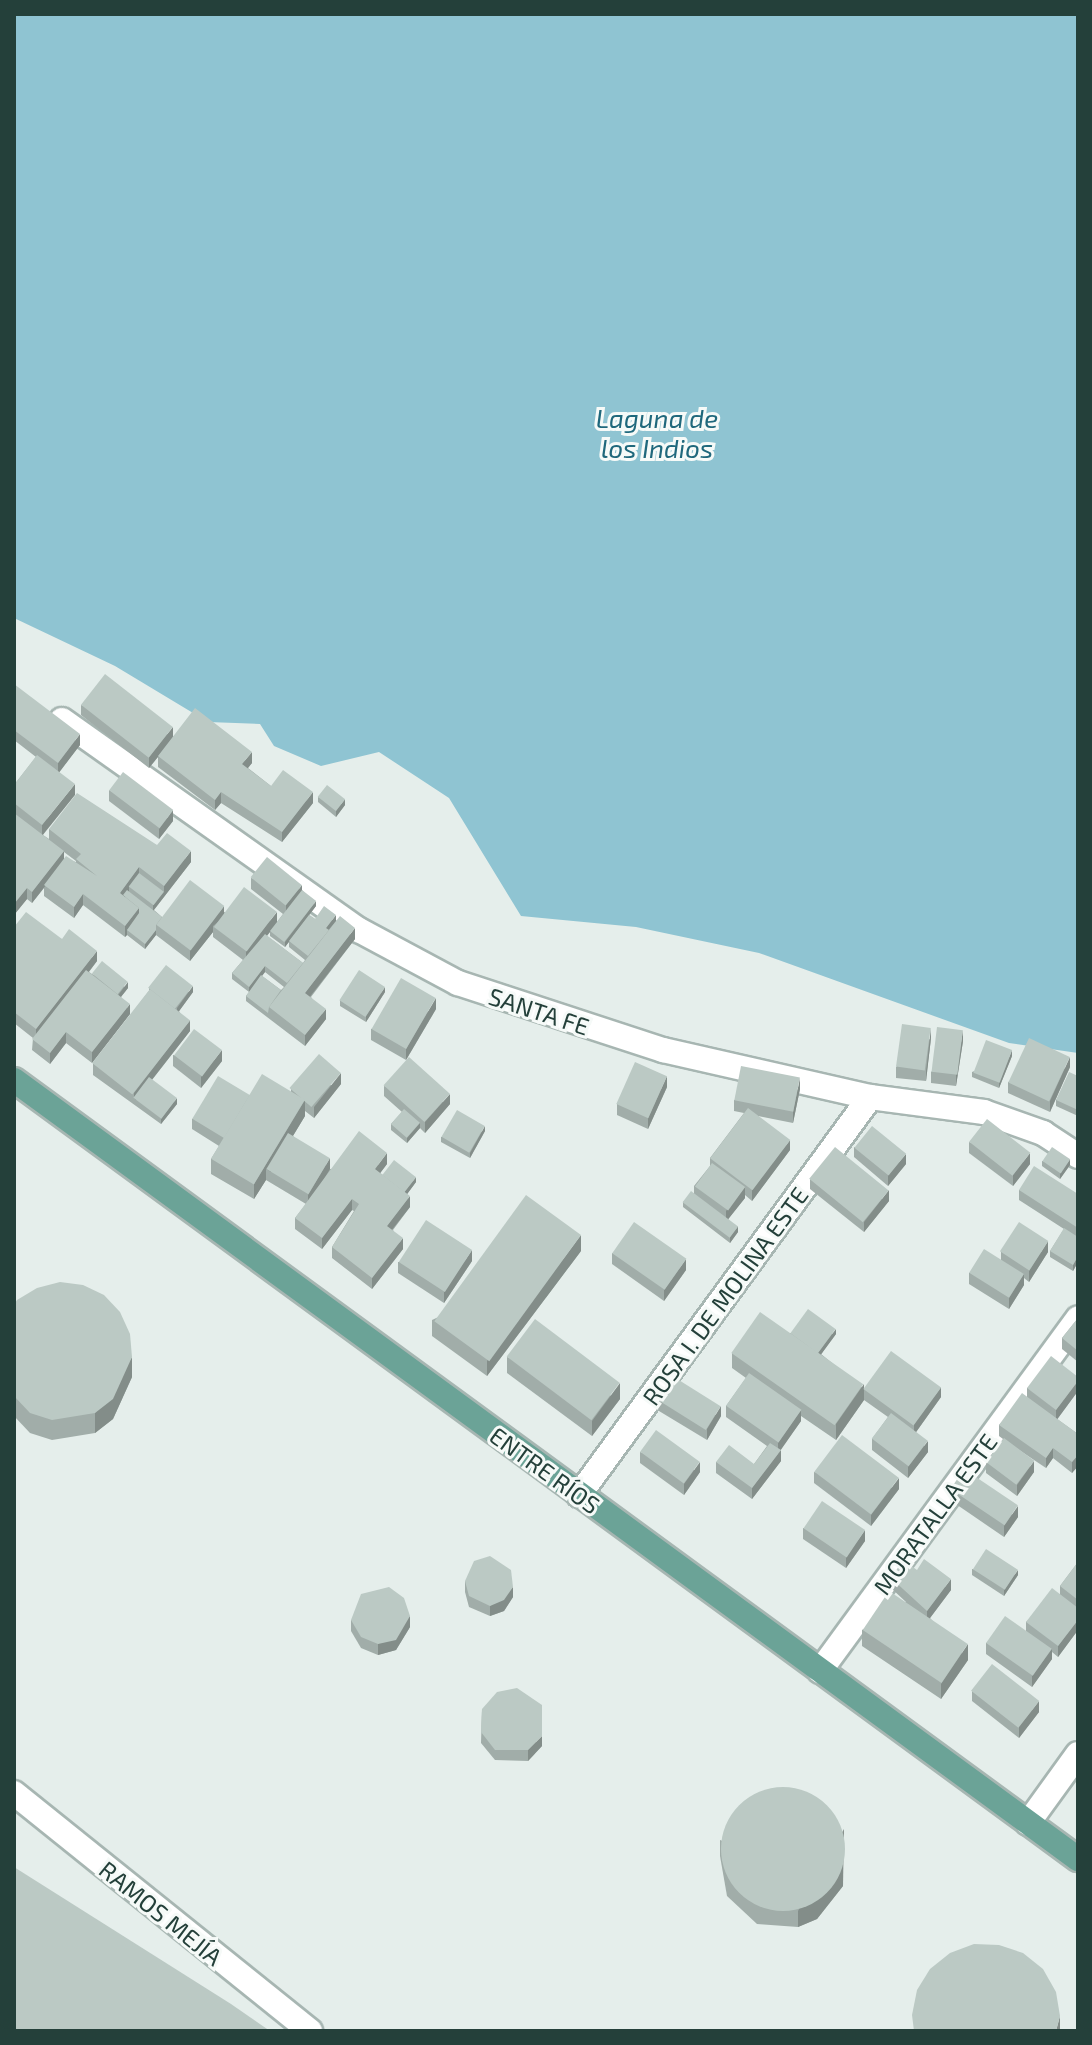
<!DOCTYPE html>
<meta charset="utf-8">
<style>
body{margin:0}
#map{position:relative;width:1092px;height:2045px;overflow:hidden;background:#e5eeeb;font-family:"Exo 2",sans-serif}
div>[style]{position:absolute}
.water>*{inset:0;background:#8fc4d2}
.roads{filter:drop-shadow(2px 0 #a7b6b2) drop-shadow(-2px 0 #a7b6b2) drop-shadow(0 2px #a7b6b2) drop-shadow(0 -2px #a7b6b2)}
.minor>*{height:24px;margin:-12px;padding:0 12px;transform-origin:12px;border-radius:12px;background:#fff}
.major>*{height:24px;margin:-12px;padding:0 12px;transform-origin:12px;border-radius:12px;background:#6ba397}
.wall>*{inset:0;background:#a1ada9}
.shaded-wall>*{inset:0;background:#838d89}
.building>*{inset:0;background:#bbc9c4;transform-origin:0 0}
.round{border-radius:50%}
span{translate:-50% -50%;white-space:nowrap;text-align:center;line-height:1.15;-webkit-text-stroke:6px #f6faf8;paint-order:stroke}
.street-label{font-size:24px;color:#24403a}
.water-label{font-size:26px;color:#1f687c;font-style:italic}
.frame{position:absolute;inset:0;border:16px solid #24403a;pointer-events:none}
</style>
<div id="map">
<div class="water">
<i style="clip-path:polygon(14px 14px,1078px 14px,1078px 1053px,1009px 1043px,759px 953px,636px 927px,521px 916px,449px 798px,379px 752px,321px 766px,274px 746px,260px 724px,208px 722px,115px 666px,14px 618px)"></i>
</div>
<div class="roads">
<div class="minor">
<i style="left:62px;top:720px;width:364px;rotate:35.3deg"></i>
<i style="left:359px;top:930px;width:112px;rotate:28.2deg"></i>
<i style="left:458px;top:983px;width:216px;rotate:18.1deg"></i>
<i style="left:663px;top:1050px;width:212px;rotate:12.8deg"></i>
<i style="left:870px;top:1097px;width:115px;rotate:7.5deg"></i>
<i style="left:984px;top:1112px;width:63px;rotate:19.6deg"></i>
<i style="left:1043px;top:1133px;width:42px;rotate:33.3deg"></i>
<i style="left:579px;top:1495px;width:493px;rotate:-53.8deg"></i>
<i style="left:820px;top:1671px;width:437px;rotate:-53.8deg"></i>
<i style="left:14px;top:1793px;width:380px;rotate:38.8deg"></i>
<i style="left:1028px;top:1823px;width:85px;rotate:-54.1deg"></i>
</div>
<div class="major">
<i style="left:14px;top:1080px;width:1319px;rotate:36.21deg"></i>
</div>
</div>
<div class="wall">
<i style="clip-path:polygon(evenodd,14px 684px,80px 745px,59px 772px,43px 835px,49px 839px,49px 829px,157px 845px,191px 862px,154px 910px,162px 917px,224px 912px,277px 922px,283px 914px,251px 889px,251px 878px,302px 890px,316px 906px,309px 915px,315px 919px,336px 920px,355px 939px,311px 997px,326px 1019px,305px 1046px,246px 1001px,246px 996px,249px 992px,232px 979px,232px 973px,243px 960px,213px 937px,213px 932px,190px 961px,156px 935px,145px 949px,127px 935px,125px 937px,83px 905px,74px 918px,44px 896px,44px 888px,32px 903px,27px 899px,14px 915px,14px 785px,36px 757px,14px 740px,14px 684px,64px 852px,76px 861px,76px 862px,64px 859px,64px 852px,14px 684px,270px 932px,270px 936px,285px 947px,289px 942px,289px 947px,305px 960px,303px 963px,267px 936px,270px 932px,14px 684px,265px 972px,284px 987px,281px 990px,262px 976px,265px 972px)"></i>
<i style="clip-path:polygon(81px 705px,252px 763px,248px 768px,271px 786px,313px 803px,282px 842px,221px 803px,215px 810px,158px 767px,158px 757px,149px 768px,81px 715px)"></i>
<i style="clip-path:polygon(109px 790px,173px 821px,159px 839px,109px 801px)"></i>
<i style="clip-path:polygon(318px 797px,345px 805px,336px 817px,318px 802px)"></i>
<i style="clip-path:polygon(14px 927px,62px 939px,97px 961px,89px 972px,92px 974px,128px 988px,121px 997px,130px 1014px,92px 1063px,66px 1043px,50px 1064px,32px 1050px,33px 1038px,14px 1023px)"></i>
<i style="clip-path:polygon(149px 988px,193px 992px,179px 1011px,190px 1031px,152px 1080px,177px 1104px,161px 1124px,93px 1075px,93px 1064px,149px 991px)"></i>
<i style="clip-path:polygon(385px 992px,366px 1022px,340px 1006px,340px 1000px)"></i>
<i style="clip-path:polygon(436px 1009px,406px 1060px,371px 1040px,371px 1029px)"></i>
<i style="clip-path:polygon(931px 1038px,926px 1081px,896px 1078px,896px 1067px)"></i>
<i style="clip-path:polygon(963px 1041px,956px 1086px,931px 1083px,931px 1072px)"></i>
<i style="clip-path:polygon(173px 1055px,222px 1061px,201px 1088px,173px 1066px)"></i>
<i style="clip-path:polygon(1012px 1056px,999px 1088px,972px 1077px,972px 1072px)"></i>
<i style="clip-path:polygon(1070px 1067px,1050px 1112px,1008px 1093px,1008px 1082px)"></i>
<i style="clip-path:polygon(1078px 1076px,1078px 1116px,1056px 1106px,1056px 1100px)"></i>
<i style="clip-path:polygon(341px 1084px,314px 1118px,305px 1111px,305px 1116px,293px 1136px,330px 1169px,387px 1164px,380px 1173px,383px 1175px,416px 1182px,407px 1194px,410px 1207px,393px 1230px,403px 1249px,372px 1289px,332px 1258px,332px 1247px,354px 1211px,352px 1210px,322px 1249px,295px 1229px,295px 1218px,306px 1204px,266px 1180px,254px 1199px,211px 1174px,211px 1159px,219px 1146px,192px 1129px,192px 1119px,250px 1095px,291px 1092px,291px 1089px)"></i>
<i style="clip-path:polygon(384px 1086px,450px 1104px,425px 1133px,420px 1128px,407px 1143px,391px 1130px,391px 1124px,402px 1112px,384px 1096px)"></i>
<i style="clip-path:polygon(667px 1087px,648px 1129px,617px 1115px,617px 1104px)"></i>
<i style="clip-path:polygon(800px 1089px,793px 1123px,758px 1116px,790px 1150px,752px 1201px,745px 1195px,745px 1198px,728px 1219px,738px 1232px,730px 1243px,683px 1207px,683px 1202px,694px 1193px,694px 1186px,710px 1166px,710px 1158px,744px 1113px,734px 1111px,734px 1100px)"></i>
<i style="clip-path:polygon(485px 1131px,470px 1158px,441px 1142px,441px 1137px)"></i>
<i style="clip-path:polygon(969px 1142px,1030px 1164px,1013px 1186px,969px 1153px)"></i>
<i style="clip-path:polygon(854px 1147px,906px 1164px,888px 1186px,854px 1157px)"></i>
<i style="clip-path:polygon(1042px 1161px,1070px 1165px,1060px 1179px,1042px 1166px)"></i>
<i style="clip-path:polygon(810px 1179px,889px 1201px,864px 1232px,810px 1189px)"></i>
<i style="clip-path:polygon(1019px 1190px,1078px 1194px,1078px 1262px,1073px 1271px,1050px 1257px,1050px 1251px,1064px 1229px,1019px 1200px)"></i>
<i style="clip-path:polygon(581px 1251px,487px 1376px,432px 1336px,432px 1320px)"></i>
<i style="clip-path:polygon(1001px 1252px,1048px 1252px,1029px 1282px,1024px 1278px,1024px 1285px,1009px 1309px,969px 1284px,969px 1273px,1001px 1260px)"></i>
<i style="clip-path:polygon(612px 1253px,686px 1270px,664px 1301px,612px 1264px)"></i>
<i style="clip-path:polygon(472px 1261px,444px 1303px,398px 1273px,398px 1262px)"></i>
<i style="clip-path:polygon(14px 1305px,132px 1377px,113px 1419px,95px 1433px,52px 1440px,30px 1433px,14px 1416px)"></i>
<i style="clip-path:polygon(1078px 1318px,1078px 1362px,1062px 1349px,1062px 1338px)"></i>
<i style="clip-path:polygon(790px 1333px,836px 1334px,821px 1354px,864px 1389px,941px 1397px,916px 1432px,928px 1452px,908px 1478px,872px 1450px,872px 1439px,888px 1417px,864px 1400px,836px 1440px,801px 1416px,801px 1421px,780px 1450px,781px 1461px,752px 1499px,716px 1473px,716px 1462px,754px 1464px,767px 1446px,726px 1417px,726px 1406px,746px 1378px,732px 1368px,732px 1353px)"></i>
<i style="clip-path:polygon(507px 1357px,620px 1399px,592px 1436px,507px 1373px)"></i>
<i style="clip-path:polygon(1078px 1377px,1078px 1391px,1057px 1419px,1078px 1434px,1078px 1466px,1072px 1473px,1053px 1458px,1046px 1468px,1016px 1448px,1034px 1472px,1017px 1496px,986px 1473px,986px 1462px,1003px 1439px,999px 1436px,999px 1425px,1027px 1397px,1027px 1388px)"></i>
<i style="clip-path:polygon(659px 1401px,721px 1416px,707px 1440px,659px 1411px)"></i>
<i style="clip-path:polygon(640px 1452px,700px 1472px,684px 1495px,640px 1463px)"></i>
<i style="clip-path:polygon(814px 1472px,899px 1489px,871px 1526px,814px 1483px)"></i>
<i style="clip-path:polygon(950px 1489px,1018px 1517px,1004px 1537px,950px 1500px)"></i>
<i style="clip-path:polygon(803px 1528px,865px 1541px,846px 1568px,803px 1539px)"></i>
<i style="clip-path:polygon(1078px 1562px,1078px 1630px,1058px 1657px,1052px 1652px,1052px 1659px,1032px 1687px,986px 1654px,986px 1643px,1026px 1631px,1026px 1622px,1060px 1594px,1060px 1586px)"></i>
<i style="clip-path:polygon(972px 1569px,1018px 1575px,1004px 1596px,972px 1575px)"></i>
<i style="clip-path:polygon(917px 1570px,951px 1590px,930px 1618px,968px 1660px,941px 1699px,862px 1646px,862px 1630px,906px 1602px,891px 1588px,891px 1578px)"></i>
<i style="clip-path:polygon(465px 1581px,513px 1597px,504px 1611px,490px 1616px,469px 1607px,465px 1592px)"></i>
<i style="clip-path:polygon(351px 1620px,410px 1627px,396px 1650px,378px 1655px,361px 1648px,351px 1631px)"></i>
<i style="clip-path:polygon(972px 1691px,1039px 1712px,1019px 1738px,972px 1701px)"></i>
<i style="clip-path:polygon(482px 1709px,542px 1746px,528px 1761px,495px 1760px,481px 1743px)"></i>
<i style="clip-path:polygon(720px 1840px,843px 1886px,817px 1919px,798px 1927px,757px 1924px,727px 1896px,720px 1856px)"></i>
</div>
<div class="shaded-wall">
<i style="clip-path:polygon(173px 727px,173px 738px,149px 768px,149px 757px)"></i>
<i style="clip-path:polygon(80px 734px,80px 745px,58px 774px,58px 763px)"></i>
<i style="clip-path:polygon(252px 752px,252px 763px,242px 775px,242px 764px)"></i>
<i style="clip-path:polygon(75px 784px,75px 795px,42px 836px,42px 825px)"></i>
<i style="clip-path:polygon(221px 792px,221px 803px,215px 810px,215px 800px)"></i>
<i style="clip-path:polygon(313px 792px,313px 803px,282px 842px,282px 832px)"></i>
<i style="clip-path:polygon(345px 799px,345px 805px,336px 817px,336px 811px)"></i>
<i style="clip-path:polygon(173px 810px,173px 821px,159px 839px,159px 829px)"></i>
<i style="clip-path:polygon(64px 851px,64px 862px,32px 903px,32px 892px)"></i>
<i style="clip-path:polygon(191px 851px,191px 862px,153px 911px,153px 905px,164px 892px,164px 886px)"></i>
<i style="clip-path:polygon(139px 867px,139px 878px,129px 887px,129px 892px,123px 900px,120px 893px)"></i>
<i style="clip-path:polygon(302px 885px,302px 895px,286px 916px,286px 905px)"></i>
<i style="clip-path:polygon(27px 888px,27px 899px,14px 915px,14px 904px)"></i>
<i style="clip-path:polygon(83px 894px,83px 905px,74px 918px,74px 907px)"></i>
<i style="clip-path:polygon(316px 901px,316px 906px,285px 947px,285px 942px)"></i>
<i style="clip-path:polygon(224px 906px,224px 917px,213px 926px,213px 932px,190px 961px,190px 950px)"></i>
<i style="clip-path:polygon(139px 908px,139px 919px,127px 930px,127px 935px,125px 937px,125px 926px)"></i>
<i style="clip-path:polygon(277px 912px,277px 923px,246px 962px,246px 951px)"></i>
<i style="clip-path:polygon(336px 915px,336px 921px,326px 933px,326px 928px)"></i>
<i style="clip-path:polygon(355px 928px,355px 939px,305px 1003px,305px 993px)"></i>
<i style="clip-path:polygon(156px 930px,156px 935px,145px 949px,145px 944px)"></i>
<i style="clip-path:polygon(97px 951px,97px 961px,36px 1040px,36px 1029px)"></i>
<i style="clip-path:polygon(265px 966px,265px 972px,249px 992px,249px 987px)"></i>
<i style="clip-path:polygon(128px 982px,128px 988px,116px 1003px,116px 998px)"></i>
<i style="clip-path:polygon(193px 986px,193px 992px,177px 1014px,177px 1008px)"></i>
<i style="clip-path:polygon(385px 987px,385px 992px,366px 1022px,366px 1016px)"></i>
<i style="clip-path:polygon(436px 998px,436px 1009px,406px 1060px,406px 1049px)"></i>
<i style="clip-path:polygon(130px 1004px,130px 1014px,92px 1063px,92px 1052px)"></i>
<i style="clip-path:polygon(326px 1009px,326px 1019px,305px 1046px,305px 1035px)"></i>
<i style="clip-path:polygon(190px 1020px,190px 1031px,136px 1100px,134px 1098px,134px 1093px)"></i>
<i style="clip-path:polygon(931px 1028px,931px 1038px,926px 1081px,926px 1071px)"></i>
<i style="clip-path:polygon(963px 1030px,963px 1041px,956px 1086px,956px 1075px)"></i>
<i style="clip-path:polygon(66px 1032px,66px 1043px,50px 1064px,50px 1053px)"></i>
<i style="clip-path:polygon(222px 1050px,222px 1061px,201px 1088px,201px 1077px)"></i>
<i style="clip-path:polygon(1012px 1050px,1012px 1056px,999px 1088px,999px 1083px)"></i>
<i style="clip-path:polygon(1070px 1057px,1070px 1067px,1050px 1112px,1050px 1101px)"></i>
<i style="clip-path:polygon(341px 1073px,341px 1084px,314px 1118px,314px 1107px)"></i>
<i style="clip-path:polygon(667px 1076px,667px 1087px,648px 1129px,648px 1118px)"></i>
<i style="clip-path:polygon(800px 1078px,800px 1089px,793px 1123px,793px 1112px)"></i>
<i style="clip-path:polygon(450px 1094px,450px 1104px,425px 1133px,425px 1122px)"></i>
<i style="clip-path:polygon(177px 1098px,177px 1104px,161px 1124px,161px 1119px)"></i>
<i style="clip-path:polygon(305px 1100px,305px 1116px,271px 1172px,266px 1169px,266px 1180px,254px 1199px,254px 1184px)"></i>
<i style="clip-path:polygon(420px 1123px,420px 1128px,407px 1143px,407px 1138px)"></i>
<i style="clip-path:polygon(485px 1126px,485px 1131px,470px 1158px,470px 1153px)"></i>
<i style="clip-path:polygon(790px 1140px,790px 1150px,752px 1201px,752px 1190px)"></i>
<i style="clip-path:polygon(387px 1153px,387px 1164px,375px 1180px,375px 1169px)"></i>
<i style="clip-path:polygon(1030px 1153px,1030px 1164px,1013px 1186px,1013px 1175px)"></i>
<i style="clip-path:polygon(906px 1154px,906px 1164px,888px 1186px,888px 1175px)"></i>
<i style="clip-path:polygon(330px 1158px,330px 1169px,308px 1206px,308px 1195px)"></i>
<i style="clip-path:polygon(1070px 1159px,1070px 1165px,1060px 1179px,1060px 1173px)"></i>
<i style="clip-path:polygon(416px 1177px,416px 1182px,402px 1201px,402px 1195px)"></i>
<i style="clip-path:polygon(745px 1187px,745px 1198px,726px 1222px,726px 1211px)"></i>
<i style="clip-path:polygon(889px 1190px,889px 1201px,864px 1232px,864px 1222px)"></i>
<i style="clip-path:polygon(410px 1196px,410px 1207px,387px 1236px,387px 1226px)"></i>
<i style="clip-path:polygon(352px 1199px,352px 1210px,322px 1249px,322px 1238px)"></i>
<i style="clip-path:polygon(738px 1226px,738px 1232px,730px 1243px,730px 1237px)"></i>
<i style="clip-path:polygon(581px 1235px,581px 1251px,487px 1376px,487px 1361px)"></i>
<i style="clip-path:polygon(403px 1238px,403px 1249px,372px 1289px,372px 1278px)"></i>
<i style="clip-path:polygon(1048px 1241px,1048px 1252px,1029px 1282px,1029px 1271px)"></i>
<i style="clip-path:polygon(472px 1250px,472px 1261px,444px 1303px,444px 1292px)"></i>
<i style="clip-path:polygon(1078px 1256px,1078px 1262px,1073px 1271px,1073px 1265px)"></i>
<i style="clip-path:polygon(686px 1259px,686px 1270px,664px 1301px,664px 1290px)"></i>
<i style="clip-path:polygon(1024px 1274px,1024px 1285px,1009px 1309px,1009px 1298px)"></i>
<i style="clip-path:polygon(836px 1329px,836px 1334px,817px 1360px,817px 1354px)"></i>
<i style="clip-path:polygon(132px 1357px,132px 1377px,113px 1419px,95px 1433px,95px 1413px)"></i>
<i style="clip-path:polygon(1078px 1381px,1078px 1391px,1056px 1421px,1056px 1410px)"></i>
<i style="clip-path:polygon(620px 1383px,620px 1399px,592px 1436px,592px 1421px)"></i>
<i style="clip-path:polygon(864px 1384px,864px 1400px,836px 1440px,836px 1424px)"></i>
<i style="clip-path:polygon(941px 1387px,941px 1397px,914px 1435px,914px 1424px)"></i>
<i style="clip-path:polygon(721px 1406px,721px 1416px,707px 1440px,707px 1429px)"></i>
<i style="clip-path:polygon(801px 1410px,801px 1421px,778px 1454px,778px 1443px)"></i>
<i style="clip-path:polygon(928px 1441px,928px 1452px,908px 1478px,908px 1467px)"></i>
<i style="clip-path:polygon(1053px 1448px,1053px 1458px,1046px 1468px,1046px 1458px)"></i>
<i style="clip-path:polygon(781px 1450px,781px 1461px,752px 1499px,752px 1488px)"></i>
<i style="clip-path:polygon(1078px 1455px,1078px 1466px,1072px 1473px,1072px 1462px)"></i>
<i style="clip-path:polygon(1034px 1461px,1034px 1472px,1017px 1496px,1017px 1485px)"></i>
<i style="clip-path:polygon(700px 1462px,700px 1472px,684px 1495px,684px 1484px)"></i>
<i style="clip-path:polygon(899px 1478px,899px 1489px,871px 1526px,871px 1515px)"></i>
<i style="clip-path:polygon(1018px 1506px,1018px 1517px,1004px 1537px,1004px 1526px)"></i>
<i style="clip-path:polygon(865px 1530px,865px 1541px,846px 1568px,846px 1557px)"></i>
<i style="clip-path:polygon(1018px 1570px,1018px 1575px,1004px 1596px,1004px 1590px)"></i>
<i style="clip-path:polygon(951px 1579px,951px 1590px,927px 1622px,927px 1611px)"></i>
<i style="clip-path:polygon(513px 1587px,513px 1597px,504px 1611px,490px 1616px,490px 1606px)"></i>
<i style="clip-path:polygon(410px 1616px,410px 1627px,396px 1650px,378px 1655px,378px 1644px)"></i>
<i style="clip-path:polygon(1078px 1620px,1078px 1630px,1058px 1657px,1058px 1646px)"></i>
<i style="clip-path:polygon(968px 1644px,968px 1660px,941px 1699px,941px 1684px)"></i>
<i style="clip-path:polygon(1052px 1649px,1052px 1659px,1032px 1687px,1032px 1676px)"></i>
<i style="clip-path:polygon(1039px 1701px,1039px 1712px,1019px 1738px,1019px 1727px)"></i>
<i style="clip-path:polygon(542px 1736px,542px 1746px,528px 1761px,528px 1750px)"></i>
<i style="clip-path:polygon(844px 1829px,843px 1886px,817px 1919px,798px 1927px,798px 1911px)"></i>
<i style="clip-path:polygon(1060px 2016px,1060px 2031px,1056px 2031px)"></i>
</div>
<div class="building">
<i style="left:105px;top:674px;width:86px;height:39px;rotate:38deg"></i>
<i style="clip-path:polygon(14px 684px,80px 734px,58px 763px,14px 730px)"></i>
<i style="clip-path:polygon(195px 708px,252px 752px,242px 764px,271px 786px,283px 770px,313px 792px,282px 832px,221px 792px,215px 800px,158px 756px)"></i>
<i style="clip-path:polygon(37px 755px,75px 784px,42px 825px,14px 803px,14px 785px)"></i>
<i style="left:123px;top:772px;width:63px;height:23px;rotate:37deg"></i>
<i style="left:327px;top:785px;width:23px;height:15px;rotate:38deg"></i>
<i style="clip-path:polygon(77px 793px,157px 845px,167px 833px,191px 851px,164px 886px,139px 867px,120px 893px,139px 908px,125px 926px,83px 894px,74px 907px,44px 885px,66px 856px,97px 876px,76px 859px,81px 854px,49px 829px)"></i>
<i style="clip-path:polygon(14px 813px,64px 851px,32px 892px,27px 888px,14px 904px)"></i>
<i style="left:267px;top:857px;width:45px;height:26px;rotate:39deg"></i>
<i style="left:139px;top:873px;width:31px;height:17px;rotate:37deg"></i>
<i style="left:190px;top:880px;width:43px;height:56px;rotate:37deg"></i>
<i style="left:244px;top:887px;width:41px;height:50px;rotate:37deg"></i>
<i style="clip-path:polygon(127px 890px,162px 917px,156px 925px,156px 930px,145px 944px,127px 930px,139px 913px,139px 908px,123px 895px)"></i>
<i style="left:302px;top:890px;width:18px;height:52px;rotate:38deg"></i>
<i style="clip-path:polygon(324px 906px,336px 915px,326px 928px,329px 930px,308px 956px,289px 941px,309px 915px,315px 919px)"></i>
<i style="clip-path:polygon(26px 912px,62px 939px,69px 929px,97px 951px,36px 1029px,14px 1012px,14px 927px)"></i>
<i style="clip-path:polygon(340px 916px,355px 928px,305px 993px,326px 1009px,305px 1035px,269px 1007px)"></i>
<i style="clip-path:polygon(265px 934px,303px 963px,287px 983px,265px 966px,249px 987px,232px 973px)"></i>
<i style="left:102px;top:961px;width:33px;height:16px;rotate:39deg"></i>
<i style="left:166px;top:965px;width:34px;height:29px;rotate:38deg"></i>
<i style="clip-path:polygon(86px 970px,130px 1004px,92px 1052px,66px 1032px,50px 1053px,32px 1039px)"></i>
<i style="left:359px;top:970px;width:31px;height:36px;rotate:33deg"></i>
<i style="clip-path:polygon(261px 975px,281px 990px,269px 1007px,268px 1013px,246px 996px)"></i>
<i style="left:401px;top:978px;width:40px;height:59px;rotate:30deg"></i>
<i style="left:150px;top:989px;width:51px;height:94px;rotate:38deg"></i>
<i style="left:902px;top:1024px;width:29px;height:43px;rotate:8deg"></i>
<i style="left:937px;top:1027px;width:26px;height:45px;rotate:7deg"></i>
<i style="left:194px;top:1029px;width:35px;height:33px;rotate:37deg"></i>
<i style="left:1029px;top:1038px;width:45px;height:49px;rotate:25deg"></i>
<i style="left:986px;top:1040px;width:28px;height:35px;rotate:21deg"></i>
<i style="left:319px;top:1054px;width:29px;height:45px;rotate:41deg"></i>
<i style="left:409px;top:1057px;width:55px;height:38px;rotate:42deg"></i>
<i style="left:635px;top:1062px;width:35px;height:46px;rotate:24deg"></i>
<i style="left:741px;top:1066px;width:60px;height:35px;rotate:11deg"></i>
<i style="clip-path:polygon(1069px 1072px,1078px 1076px,1078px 1110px,1056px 1100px)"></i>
<i style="left:262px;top:1074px;width:50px;height:99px;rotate:31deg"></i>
<i style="left:218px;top:1076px;width:37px;height:50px;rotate:31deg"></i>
<i style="left:149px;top:1077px;width:35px;height:26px;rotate:37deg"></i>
<i style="left:748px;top:1108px;width:53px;height:63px;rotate:37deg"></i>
<i style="left:404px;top:1109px;width:21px;height:20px;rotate:41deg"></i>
<i style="left:457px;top:1110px;width:32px;height:31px;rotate:30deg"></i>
<i style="left:987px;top:1119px;width:55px;height:29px;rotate:38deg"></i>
<i style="left:872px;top:1126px;width:44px;height:28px;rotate:39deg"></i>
<i style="clip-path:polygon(359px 1131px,387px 1153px,375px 1169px,410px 1196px,387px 1226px,403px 1238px,372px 1278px,332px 1247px,359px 1204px,352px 1199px,322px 1238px,295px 1218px)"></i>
<i style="left:288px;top:1133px;width:49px;height:42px;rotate:31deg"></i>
<i style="left:835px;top:1147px;width:69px;height:41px;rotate:39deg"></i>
<i style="left:1052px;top:1147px;width:22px;height:17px;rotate:34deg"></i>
<i style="left:394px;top:1160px;width:28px;height:19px;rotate:38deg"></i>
<i style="left:712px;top:1163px;width:41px;height:29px;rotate:36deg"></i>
<i style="clip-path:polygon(1034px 1166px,1078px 1194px,1078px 1228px,1019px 1190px)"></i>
<i style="left:691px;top:1191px;width:59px;height:14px;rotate:37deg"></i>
<i style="left:526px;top:1195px;width:68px;height:156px;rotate:36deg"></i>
<i style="left:426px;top:1220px;width:55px;height:50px;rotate:33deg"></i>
<i style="left:634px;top:1222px;width:64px;height:38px;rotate:35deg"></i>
<i style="left:1019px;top:1222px;width:35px;height:35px;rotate:33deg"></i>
<i style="clip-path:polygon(1064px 1228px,1078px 1237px,1078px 1256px,1073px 1265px,1050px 1251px)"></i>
<i style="left:984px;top:1249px;width:47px;height:28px;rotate:32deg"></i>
<i style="clip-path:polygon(60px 1282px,83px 1285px,104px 1295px,120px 1312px,130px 1334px,132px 1357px,113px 1399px,95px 1413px,52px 1420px,30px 1413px,14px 1396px,14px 1305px,17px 1300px,37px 1288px)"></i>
<i style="left:808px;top:1309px;width:34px;height:30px;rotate:36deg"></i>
<i style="left:760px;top:1312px;width:126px;height:50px;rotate:35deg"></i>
<i style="clip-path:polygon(1078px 1318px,1078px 1351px,1062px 1338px)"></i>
<i style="left:535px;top:1319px;width:106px;height:47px;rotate:37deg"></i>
<i style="left:891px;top:1351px;width:62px;height:47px;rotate:36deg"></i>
<i style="clip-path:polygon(1051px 1356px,1078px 1377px,1078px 1381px,1056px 1410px,1027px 1388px)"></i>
<i style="left:749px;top:1373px;width:64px;height:40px;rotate:35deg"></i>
<i style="left:674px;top:1377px;width:55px;height:28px;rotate:32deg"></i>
<i style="clip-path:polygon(1022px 1393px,1078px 1434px,1078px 1455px,1072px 1462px,1053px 1448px,1046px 1458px,999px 1425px)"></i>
<i style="left:891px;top:1413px;width:46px;height:32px;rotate:37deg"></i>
<i style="left:656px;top:1430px;width:54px;height:27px;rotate:36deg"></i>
<i style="left:842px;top:1435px;width:71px;height:46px;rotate:37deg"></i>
<i style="left:1004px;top:1438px;width:38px;height:30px;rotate:37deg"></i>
<i style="clip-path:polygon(770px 1443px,781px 1450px,752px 1488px,716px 1462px,729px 1445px,754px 1464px)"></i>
<i style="left:964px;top:1469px;width:65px;height:24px;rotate:34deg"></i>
<i style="left:822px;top:1501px;width:52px;height:33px;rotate:34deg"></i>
<i style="left:986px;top:1549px;width:38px;height:24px;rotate:33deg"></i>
<i style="clip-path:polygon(490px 1556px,511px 1570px,513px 1587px,504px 1600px,490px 1606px,469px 1596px,465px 1581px,474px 1561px)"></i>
<i style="clip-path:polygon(924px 1559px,951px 1579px,927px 1611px,891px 1578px,903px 1560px,917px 1570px)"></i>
<i style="clip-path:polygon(1078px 1562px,1078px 1600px,1060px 1586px)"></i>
<i style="clip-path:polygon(389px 1587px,404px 1598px,410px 1616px,396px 1640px,378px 1644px,361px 1637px,351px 1620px,361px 1594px)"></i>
<i style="clip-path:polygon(1052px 1588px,1078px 1608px,1078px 1620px,1058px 1646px,1026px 1622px)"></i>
<i style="left:889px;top:1591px;width:95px;height:47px;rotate:34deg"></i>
<i style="left:1005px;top:1616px;width:57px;height:33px;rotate:35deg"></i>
<i style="left:992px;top:1664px;width:60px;height:34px;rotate:38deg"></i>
<i style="clip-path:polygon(517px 1688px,542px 1705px,542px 1736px,528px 1750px,495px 1750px,481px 1732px,482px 1709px,497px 1692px)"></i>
<i class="round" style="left:721px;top:1787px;width:124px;height:124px"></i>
<i style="clip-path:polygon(14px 1867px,231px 2004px,270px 2031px,14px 2031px)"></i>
<i style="clip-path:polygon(974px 1944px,999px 1945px,1023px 1953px,1043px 1969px,1056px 1992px,1060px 2016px,1056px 2031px,914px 2031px,912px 2015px,917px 1990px,930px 1969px,950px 1953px)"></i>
</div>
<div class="street-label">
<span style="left:539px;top:1011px;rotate:18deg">SANTA FE</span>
<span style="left:725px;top:1296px;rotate:-54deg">ROSA I. DE MOLINA ESTE</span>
<span style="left:545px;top:1470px;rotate:36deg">ENTRE RÍOS</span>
<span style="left:935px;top:1514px;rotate:-54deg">MORATALLA ESTE</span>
<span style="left:161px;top:1913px;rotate:39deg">RAMOS MEJÍA</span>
</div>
<div class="water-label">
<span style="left:657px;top:433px">Laguna de<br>los Indios</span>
</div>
<div class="frame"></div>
</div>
